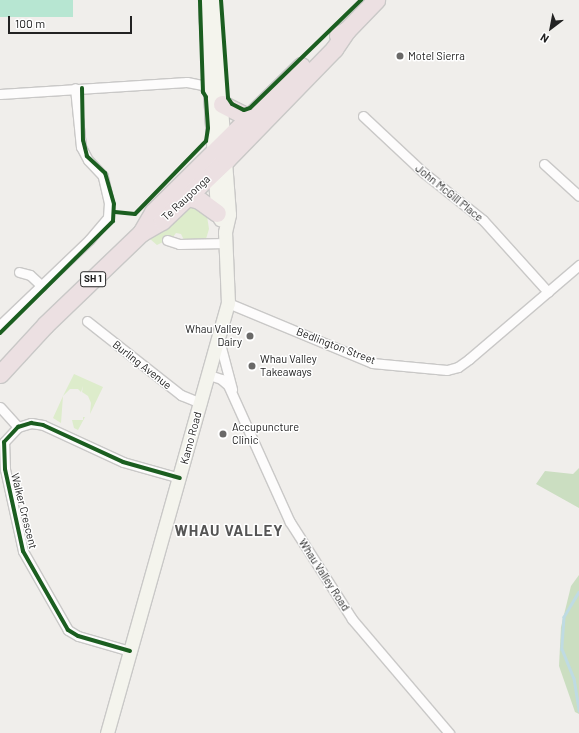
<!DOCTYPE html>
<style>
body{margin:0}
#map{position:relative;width:579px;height:733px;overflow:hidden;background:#f0eeeb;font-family:Barlow,sans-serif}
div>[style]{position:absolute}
.grass>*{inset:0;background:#ddeccb}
.forest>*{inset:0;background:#cbdec1}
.pitch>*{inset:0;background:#b7e6d2;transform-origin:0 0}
.stream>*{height:2.5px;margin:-1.25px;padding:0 1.25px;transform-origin:1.25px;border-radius:1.25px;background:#bfdbe3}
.roads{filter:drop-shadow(1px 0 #c9c8c7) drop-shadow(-1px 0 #c9c8c7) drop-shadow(0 1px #c9c8c7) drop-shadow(0 -1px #c9c8c7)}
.street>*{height:9px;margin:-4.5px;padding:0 4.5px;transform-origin:4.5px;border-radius:4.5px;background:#fdfcfc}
.secondary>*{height:13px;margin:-6.5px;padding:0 6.5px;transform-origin:6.5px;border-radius:6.5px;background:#f4f4ed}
.highway>*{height:17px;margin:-8.5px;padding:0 8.5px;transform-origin:8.5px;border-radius:8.5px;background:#ece0e2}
.cycleway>*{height:4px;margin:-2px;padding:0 2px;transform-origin:2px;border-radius:2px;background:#1b5e20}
.dots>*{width:11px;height:11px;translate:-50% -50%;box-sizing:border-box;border:2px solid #fff;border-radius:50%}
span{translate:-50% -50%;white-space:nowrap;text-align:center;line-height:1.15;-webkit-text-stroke:3px #fff;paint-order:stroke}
.shield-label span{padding:1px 3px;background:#fff;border:1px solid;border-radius:3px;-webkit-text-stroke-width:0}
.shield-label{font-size:10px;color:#222;font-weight:700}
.poi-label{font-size:11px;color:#222}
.left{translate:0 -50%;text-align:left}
.right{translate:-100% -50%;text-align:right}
.street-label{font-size:11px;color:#222}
.district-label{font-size:15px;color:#555;font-weight:700;letter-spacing:1px}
.north{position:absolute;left:531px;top:8px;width:40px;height:40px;-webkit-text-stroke:3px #fff;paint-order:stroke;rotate:212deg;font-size:11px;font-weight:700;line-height:16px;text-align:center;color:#222}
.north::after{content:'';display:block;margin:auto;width:14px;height:18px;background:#222;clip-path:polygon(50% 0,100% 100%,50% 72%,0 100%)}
.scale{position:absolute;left:8px;top:16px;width:124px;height:18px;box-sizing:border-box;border:2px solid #222;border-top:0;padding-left:5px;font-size:12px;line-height:14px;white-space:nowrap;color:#222;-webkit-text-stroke:3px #fff;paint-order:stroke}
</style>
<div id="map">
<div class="grass">
<i style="clip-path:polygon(192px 204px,207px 216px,209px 229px,206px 239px,184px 240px,181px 234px,176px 233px,173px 237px,157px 245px,150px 239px,184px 207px)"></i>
<i style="clip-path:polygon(74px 374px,103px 387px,90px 414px,91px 403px,88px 396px,82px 392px,83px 386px,81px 392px,78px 389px,70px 389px,63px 396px,61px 423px,53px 418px,63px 396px)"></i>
<i style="clip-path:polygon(83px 417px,85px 417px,78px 430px,74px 428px,72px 420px,83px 420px)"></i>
</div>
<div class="forest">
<i style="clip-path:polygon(579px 468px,579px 508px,536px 484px,545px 471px,573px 474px)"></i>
<i style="clip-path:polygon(579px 575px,579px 714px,575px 712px,559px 666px,561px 627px,571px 586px)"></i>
</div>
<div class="pitch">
<i style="left:0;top:0;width:73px;height:17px"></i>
</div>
<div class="stream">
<i style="left:579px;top:592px;width:29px;rotate:121deg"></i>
<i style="left:564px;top:617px;width:32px;rotate:94deg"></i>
<i style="left:562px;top:649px;width:31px;rotate:68deg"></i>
<i style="left:574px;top:678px;width:33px;rotate:81deg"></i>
</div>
<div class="roads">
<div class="street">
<i style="left:0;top:94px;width:187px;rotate:-3.7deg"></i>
<i style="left:187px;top:82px;width:16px;rotate:11deg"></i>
<i style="left:203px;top:85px;width:11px;rotate:56deg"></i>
<i style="left:363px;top:116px;width:83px;rotate:43.1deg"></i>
<i style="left:424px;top:173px;width:75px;rotate:38.5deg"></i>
<i style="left:483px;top:220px;width:97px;rotate:47.9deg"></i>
<i style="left:544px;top:164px;width:47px;rotate:42.4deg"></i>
<i style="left:167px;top:240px;width:13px;rotate:18deg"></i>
<i style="left:179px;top:244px;width:47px;rotate:-1.2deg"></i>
<i style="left:19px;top:272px;width:11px;rotate:15deg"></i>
<i style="left:30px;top:275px;width:16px;rotate:43deg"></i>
<i style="left:228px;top:303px;width:156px;rotate:22.6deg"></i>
<i style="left:372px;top:363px;width:75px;rotate:5.3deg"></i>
<i style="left:447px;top:370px;width:11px;rotate:-15deg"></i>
<i style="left:458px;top:367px;width:14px;rotate:-36deg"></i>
<i style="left:469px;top:359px;width:145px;rotate:-40.5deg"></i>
<i style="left:87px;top:321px;width:120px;rotate:38.2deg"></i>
<i style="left:181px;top:395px;width:22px;rotate:22deg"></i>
<i style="left:0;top:325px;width:123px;rotate:-43.7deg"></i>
<i style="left:89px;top:240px;width:30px;rotate:-50deg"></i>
<i style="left:108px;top:217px;width:14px;rotate:-86deg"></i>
<i style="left:109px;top:203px;width:28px;rotate:-103deg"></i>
<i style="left:103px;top:176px;width:22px;rotate:-133deg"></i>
<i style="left:88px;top:160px;width:15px;rotate:-118deg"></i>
<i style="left:81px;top:147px;width:59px;rotate:-95.8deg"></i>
<i style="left:219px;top:340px;width:51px;rotate:75.1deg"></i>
<i style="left:209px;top:375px;width:13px;rotate:18deg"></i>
<i style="left:221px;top:379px;width:9px;rotate:41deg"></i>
<i style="left:228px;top:385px;width:150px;rotate:65.7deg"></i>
<i style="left:290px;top:522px;width:115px;rotate:57.4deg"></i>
<i style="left:352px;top:619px;width:150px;rotate:49.6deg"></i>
<i style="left:0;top:407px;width:27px;rotate:48deg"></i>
<i style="left:130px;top:651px;width:54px;rotate:-163.9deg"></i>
<i style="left:78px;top:636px;width:12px;rotate:-149deg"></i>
<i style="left:68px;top:630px;width:91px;rotate:-119.7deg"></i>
<i style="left:23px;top:551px;width:84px;rotate:-102.4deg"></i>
<i style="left:5px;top:469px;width:27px;rotate:-92deg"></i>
<i style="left:4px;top:442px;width:21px;rotate:-47deg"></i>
<i style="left:18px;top:427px;width:14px;rotate:-17deg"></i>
<i style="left:31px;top:423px;width:12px;rotate:9deg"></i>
<i style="left:43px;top:425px;width:88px;rotate:24.8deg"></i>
<i style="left:123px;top:462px;width:59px;rotate:15.7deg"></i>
</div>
<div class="secondary">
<i style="left:207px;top:0;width:8px;rotate:104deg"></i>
<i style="left:205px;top:8px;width:205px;rotate:86.6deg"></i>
<i style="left:217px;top:213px;width:7px;rotate:63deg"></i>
<i style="left:107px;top:733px;width:447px;rotate:-74.3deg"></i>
<i style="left:228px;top:303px;width:71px;rotate:-92.4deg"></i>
<i style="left:225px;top:232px;width:18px;rotate:-77deg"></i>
<i style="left:229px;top:214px;width:215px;rotate:-94.3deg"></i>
</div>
<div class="highway">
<i style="left:338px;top:35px;width:10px;rotate:-29deg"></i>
<i style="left:347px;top:30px;width:42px;rotate:-46deg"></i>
<i style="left:222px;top:104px;width:31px;rotate:27deg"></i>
<i style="left:188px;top:197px;width:11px;rotate:15deg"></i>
<i style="left:199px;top:200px;width:22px;rotate:36deg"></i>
<i style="left:141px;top:233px;width:24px;rotate:-60deg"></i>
<i style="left:153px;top:212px;width:208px;rotate:-44.6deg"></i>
<i style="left:0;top:374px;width:67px;rotate:-47.4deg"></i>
<i style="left:45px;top:325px;width:133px;rotate:-43.8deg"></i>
<i style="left:141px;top:233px;width:24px;rotate:-30deg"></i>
<i style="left:162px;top:221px;width:88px;rotate:-43.6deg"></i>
<i style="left:226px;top:160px;width:155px;rotate:-45.8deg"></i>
<i style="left:334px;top:49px;width:23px;rotate:-56deg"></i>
</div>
</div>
<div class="cycleway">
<i style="left:221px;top:0;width:98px;rotate:85.9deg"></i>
<i style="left:228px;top:98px;width:7px;rotate:56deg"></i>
<i style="left:232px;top:104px;width:13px;rotate:27deg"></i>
<i style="left:244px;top:110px;width:6px;rotate:-18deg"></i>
<i style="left:250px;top:108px;width:155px;rotate:-44.2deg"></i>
<i style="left:115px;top:212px;width:20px;rotate:6deg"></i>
<i style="left:135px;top:214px;width:102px;rotate:-45.8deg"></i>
<i style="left:206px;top:141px;width:13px;rotate:-81deg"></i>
<i style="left:208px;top:128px;width:31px;rotate:-94deg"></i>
<i style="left:206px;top:97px;width:6px;rotate:-121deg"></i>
<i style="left:203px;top:92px;width:92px;rotate:-91.9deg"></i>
<i style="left:0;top:333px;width:159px;rotate:-44.7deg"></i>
<i style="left:113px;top:221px;width:17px;rotate:-87deg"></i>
<i style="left:114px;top:204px;width:32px;rotate:-106deg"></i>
<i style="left:105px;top:173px;width:25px;rotate:-137deg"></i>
<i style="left:87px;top:156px;width:16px;rotate:-104deg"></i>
<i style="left:83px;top:140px;width:52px;rotate:-91.1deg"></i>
<i style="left:130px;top:651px;width:54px;rotate:-163.9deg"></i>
<i style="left:78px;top:636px;width:12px;rotate:-149deg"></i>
<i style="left:68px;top:630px;width:91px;rotate:-119.7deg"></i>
<i style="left:23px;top:551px;width:84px;rotate:-102.4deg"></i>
<i style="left:5px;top:469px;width:27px;rotate:-92deg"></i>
<i style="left:4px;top:442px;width:21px;rotate:-47deg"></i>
<i style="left:18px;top:427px;width:14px;rotate:-17deg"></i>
<i style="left:31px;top:423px;width:12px;rotate:9deg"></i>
<i style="left:43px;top:425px;width:88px;rotate:24.8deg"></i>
<i style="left:123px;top:462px;width:59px;rotate:15.7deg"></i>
</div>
<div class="dots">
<i style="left:400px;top:56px;background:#6a6968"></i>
<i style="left:250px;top:336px;background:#6a6968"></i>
<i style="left:252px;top:366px;background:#6a6968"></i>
<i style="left:223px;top:434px;background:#6a6968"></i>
</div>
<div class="shield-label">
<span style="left:93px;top:279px">SH 1</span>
</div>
<div class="poi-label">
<span class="left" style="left:408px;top:56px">Motel Sierra</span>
<span class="right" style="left:242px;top:336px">Whau Valley<br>Dairy</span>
<span class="left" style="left:260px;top:366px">Whau Valley<br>Takeaways</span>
<span class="left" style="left:232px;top:434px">Accupuncture<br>Clinic</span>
</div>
<div class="street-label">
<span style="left:449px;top:193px;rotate:39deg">John McGill Place</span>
<span style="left:186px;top:198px;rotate:-43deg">Te Rauponga</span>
<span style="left:336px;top:346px;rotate:21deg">Bedlington Street</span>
<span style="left:142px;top:365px;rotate:38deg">Burling Avenue</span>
<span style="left:191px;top:438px;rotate:-75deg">Kamo Road</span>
<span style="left:24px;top:511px;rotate:76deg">Walker Crescent</span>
<span style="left:324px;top:575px;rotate:57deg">Whau Valley Road</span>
</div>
<div class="district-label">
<span style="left:229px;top:531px">WHAU VALLEY</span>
</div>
<div class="north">N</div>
<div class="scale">100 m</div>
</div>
